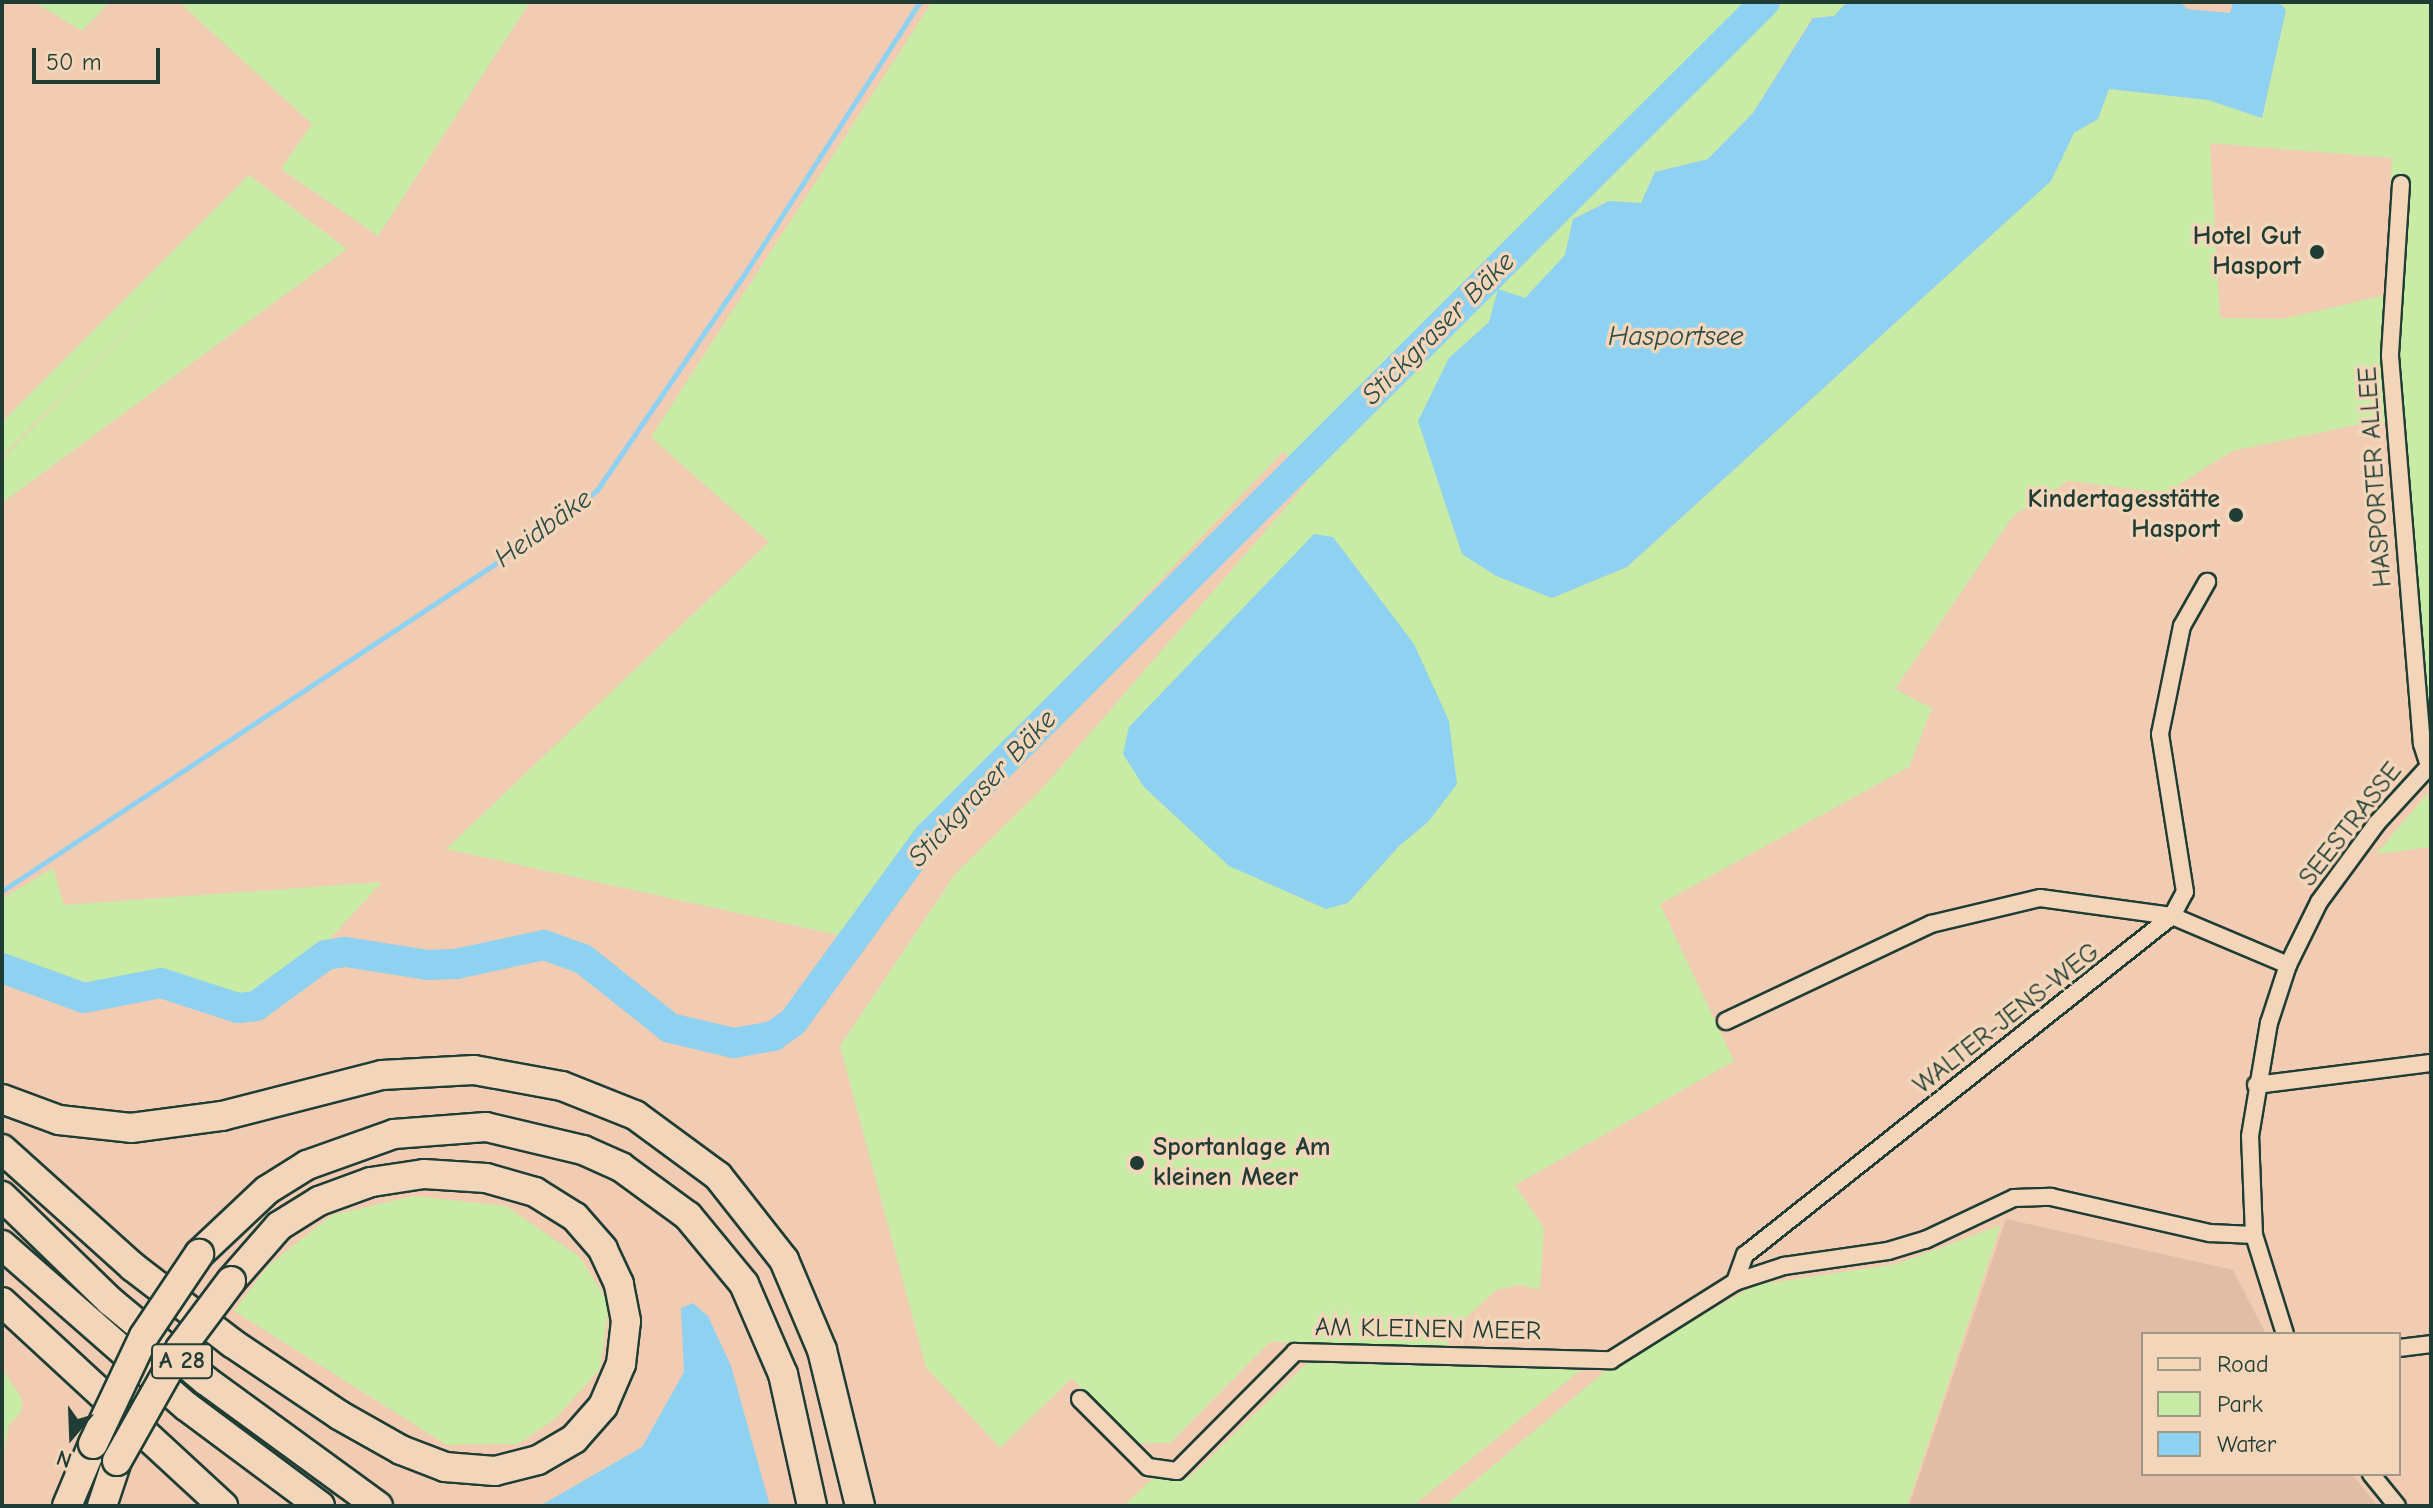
<!DOCTYPE html>
<meta charset="utf-8">
<style>
body{margin:0}
#map{position:relative;width:2433px;height:1508px;overflow:hidden;background:#f1ccb2;font-family:"Comic Neue",sans-serif}
div>[style]{position:absolute}
.built>*{inset:0;background:#e1bda5}
.green>*{inset:0;background:#c8eca5}
.water>*{inset:0;background:#8ed1f0}
.stream>*{height:5px;margin:-2.5px;padding:0 2.5px;transform-origin:2.5px;border-radius:2.5px;background:#8ed1f0}
.river>*{height:30px;margin:-15px;padding:0 15px;transform-origin:15px;border-radius:15px;background:#8ed1f0}
.roads{filter:drop-shadow(2px 0 #1f3d34) drop-shadow(-2px 0 #1f3d34) drop-shadow(0 2px #1f3d34) drop-shadow(0 -2px #1f3d34)}
.street>*{height:16px;margin:-8px;padding:0 8px;transform-origin:8px;border-radius:8px;background:#f3d6ba}
.highway>*{height:28px;margin:-14px;padding:0 14px;transform-origin:14px;border-radius:14px;background:#f3d6ba}
.bridges{filter:drop-shadow(2px 0 #1f3d34) drop-shadow(-2px 0 #1f3d34) drop-shadow(0 2px #1f3d34) drop-shadow(0 -2px #1f3d34)}
.highway-bridge>*{height:28px;margin:-14px;padding:0 14px;transform-origin:14px;border-radius:14px;background:#f3d6ba}
.dots>*{width:22px;height:22px;translate:-50% -50%;box-sizing:border-box;border:4px solid #f3d6ba;border-radius:50%}
span{translate:-50% -50%;white-space:nowrap;text-align:center;line-height:1.15;-webkit-text-stroke:7px #f3d6ba;paint-order:stroke}
.shield-label span{padding:2px 6px;background:#f3d6ba;border:2px solid;border-radius:6px;-webkit-text-stroke-width:0}
.shield-label{font-size:24px;color:#1f3d34;font-weight:700}
.poi-label{font-size:26px;color:#1f3d34;font-weight:700}
.right{translate:-100% -50%;text-align:right}
.left{translate:0 -50%;text-align:left}
.street-label{font-size:26px;color:#1f3d34}
.water-label{font-size:28px;color:#2a4c47;font-style:italic}
.frame{position:absolute;inset:0;border:4px solid #1f3d34;pointer-events:none}
.legend{position:absolute;left:2141px;top:1332px;width:260px;height:144px;box-sizing:border-box;background:#f3d6ba;border:2px solid #9e9984;margin:0;padding:10px 14px;list-style:none;font-size:24px;color:#1f3d34}
.legend li{display:flex;align-items:center;gap:16px;height:40px}
.legend b{width:40px;border:2px solid #9e9984}
.north{position:absolute;left:32px;top:1396px;width:80px;height:80px;-webkit-text-stroke:6px #f3d6ba;paint-order:stroke;rotate:199deg;font-size:22px;font-weight:700;line-height:32px;text-align:center;color:#1f3d34}
.north::after{content:'';display:block;margin:auto;width:28px;height:36px;background:#1f3d34;clip-path:polygon(50% 0,100% 100%,50% 72%,0 100%)}
.scale{position:absolute;left:32px;top:48px;width:128px;height:36px;box-sizing:border-box;border:4px solid #1f3d34;border-top:0;padding-left:10px;font-size:24px;line-height:28px;white-space:nowrap;color:#1f3d34;-webkit-text-stroke:6px #f3d6ba;paint-order:stroke}
</style>
<div id="map">
<div class="built">
<i style="clip-path:polygon(2006px 1219px,2233px 1270px,2266px 1334px,2143px 1334px,2143px 1474px,2352px 1474px,2378px 1506px,1909px 1506px)"></i>
</div>
<div class="green">
<i style="clip-path:polygon(34px 2px,110px 2px,82px 31px)"></i>
<i style="clip-path:polygon(179px 2px,530px 2px,378px 236px,281px 169px,312px 124px)"></i>
<i style="clip-path:polygon(evenodd,932px 2px,1747px 2px,1543px 202px,1776px 2px,1847px 2px,1834px 16px,1812px 18px,1753px 113px,1708px 159px,1655px 172px,1641px 203px,1609px 201px,1573px 219px,1565px 255px,1525px 299px,1498px 290px,1489px 322px,1449px 358px,1448px 506px,1462px 554px,1552px 598px,1627px 567px,2051px 181px,2074px 133px,2098px 119px,2109px 89px,2208px 100px,2262px 118px,2286px 10px,2279px 2px,2431px 2px,2431px 735px,2401px 426px,2371px 422px,2232px 451px,2166px 493px,2068px 481px,2013px 516px,1895px 689px,1932px 708px,1909px 767px,1660px 904px,1734px 1061px,1515px 1185px,1544px 1228px,1540px 1289px,1518px 1285px,1496px 1290px,1448px 1335px,1447px 1346px,1270px 1342px,1170px 1443px,1135px 1443px,1072px 1378px,1000px 1448px,926px 1367px,840px 1046px,955px 874px,1040px 791px,1307px 483px,1284px 451px,910px 841px,847px 937px,446px 849px,769px 542px,651px 437px,932px 2px,2210px 143px,2392px 158px,2386px 295px,2283px 319px,2220px 318px,2210px 143px,932px 2px,1428px 822px,1399px 846px,1348px 903px,1326px 909px,1289px 893px,1428px 822px)"></i>
<i style="clip-path:polygon(249px 175px,347px 249px,2px 503px,2px 459px,168px 290px,2px 456px,2px 422px)"></i>
<i style="clip-path:polygon(2428px 793px,2431px 847px,2376px 854px)"></i>
<i style="clip-path:polygon(53px 868px,64px 905px,382px 882px,317px 953px,250px 999px,231px 1000px,177px 981px,143px 977px,85px 988px,69px 985px,18px 960px,2px 958px,2px 899px)"></i>
<i style="clip-path:polygon(414px 1196px,506px 1206px,580px 1257px,609px 1304px,600px 1369px,555px 1419px,518px 1444px,447px 1445px,234px 1311px,268px 1266px,332px 1215px)"></i>
<i style="clip-path:polygon(2001px 1225px,1907px 1506px,1445px 1506px,1609px 1368px,1756px 1285px,1897px 1264px)"></i>
<i style="clip-path:polygon(1307px 1363px,1581px 1370px,1413px 1506px,1124px 1506px,1153px 1478px,1189px 1478px)"></i>
<i style="clip-path:polygon(2px 1368px,22px 1399px,21px 1412px,9px 1425px,2px 1462px)"></i>
</div>
<div class="water">
<i style="clip-path:polygon(1847px 2px,2180px 2px,2187px 9px,2230px 13px,2233px 2px,2279px 2px,2286px 10px,2262px 118px,2208px 100px,2109px 89px,2098px 119px,2074px 133px,2051px 181px,1627px 567px,1552px 598px,1496px 576px,1462px 554px,1418px 421px,1449px 358px,1489px 322px,1498px 289px,1525px 298px,1565px 255px,1573px 219px,1609px 201px,1641px 203px,1655px 172px,1708px 159px,1753px 113px,1813px 18px,1834px 16px)"></i>
<i style="clip-path:polygon(1314px 534px,1333px 537px,1414px 644px,1449px 721px,1457px 784px,1428px 822px,1399px 846px,1348px 903px,1326px 909px,1229px 866px,1144px 787px,1123px 754px,1129px 727px)"></i>
<i style="clip-path:polygon(693px 1303px,708px 1316px,731px 1366px,770px 1506px,540px 1506px,642px 1447px,684px 1372px,681px 1308px)"></i>
</div>
<div class="stream">
<i style="left:2px;top:891px;width:685px;rotate:-33.57deg"></i>
<i style="left:573px;top:512px;width:33px;rotate:-43deg"></i>
<i style="left:597px;top:490px;width:266px;rotate:-55.7deg"></i>
<i style="left:747px;top:270px;width:319px;rotate:-57.2deg"></i>
</div>
<div class="river">
<i style="left:2px;top:968px;width:87px;rotate:20.1deg"></i>
<i style="left:84px;top:998px;width:78px;rotate:-11deg"></i>
<i style="left:161px;top:983px;width:81px;rotate:18deg"></i>
<i style="left:238px;top:1008px;width:18px;rotate:-6deg"></i>
<i style="left:256px;top:1006px;width:87px;rotate:-36.1deg"></i>
<i style="left:326px;top:955px;width:20px;rotate:-9deg"></i>
<i style="left:346px;top:952px;width:83px;rotate:9deg"></i>
<i style="left:428px;top:965px;width:28px;rotate:-2deg"></i>
<i style="left:456px;top:964px;width:90px;rotate:-12.2deg"></i>
<i style="left:544px;top:945px;width:41px;rotate:19.7deg"></i>
<i style="left:583px;top:959px;width:111px;rotate:38.4deg"></i>
<i style="left:670px;top:1028px;width:66px;rotate:13.2deg"></i>
<i style="left:734px;top:1043px;width:40px;rotate:-10deg"></i>
<i style="left:773px;top:1036px;width:24px;rotate:-35deg"></i>
<i style="left:793px;top:1022px;width:229px;rotate:-53.9deg"></i>
<i style="left:928px;top:837px;width:1182px;rotate:-44.93deg"></i>
</div>
<div class="roads">
<div class="street">
<i style="left:2401px;top:184px;width:172px;rotate:93.7deg"></i>
<i style="left:2390px;top:356px;width:389px;rotate:85.3deg"></i>
<i style="left:2422px;top:744px;width:22px;rotate:72deg"></i>
<i style="left:1726px;top:1021px;width:227px;rotate:-25.3deg"></i>
<i style="left:1931px;top:924px;width:112px;rotate:-13.4deg"></i>
<i style="left:2040px;top:898px;width:133px;rotate:7.8deg"></i>
<i style="left:2172px;top:916px;width:126px;rotate:22.9deg"></i>
<i style="left:2256px;top:1085px;width:176px;rotate:-7.2deg"></i>
<i style="left:1735px;top:1282px;width:29px;rotate:-70deg"></i>
<i style="left:1745px;top:1255px;width:545px;rotate:-38.45deg"></i>
<i style="left:2172px;top:916px;width:27px;rotate:-62deg"></i>
<i style="left:2185px;top:892px;width:160px;rotate:-99deg"></i>
<i style="left:2160px;top:734px;width:110px;rotate:-78.5deg"></i>
<i style="left:2182px;top:626px;width:51px;rotate:-60.4deg"></i>
<i style="left:2285px;top:1334px;width:104px;rotate:-107.4deg"></i>
<i style="left:2254px;top:1235px;width:99px;rotate:-92.3deg"></i>
<i style="left:2250px;top:1136px;width:115px;rotate:-80.5deg"></i>
<i style="left:2269px;top:1023px;width:61px;rotate:-71.9deg"></i>
<i style="left:2288px;top:965px;width:70px;rotate:-63.8deg"></i>
<i style="left:2319px;top:902px;width:98px;rotate:-53.7deg"></i>
<i style="left:2377px;top:823px;width:80px;rotate:-47.5deg"></i>
<i style="left:2399px;top:1348px;width:32px;rotate:-7deg"></i>
<i style="left:1080px;top:1399px;width:96px;rotate:45deg"></i>
<i style="left:1148px;top:1467px;width:29px;rotate:8deg"></i>
<i style="left:1177px;top:1471px;width:168px;rotate:-45.2deg"></i>
<i style="left:1295px;top:1352px;width:316px;rotate:1.5deg"></i>
<i style="left:1611px;top:1360px;width:146px;rotate:-32.2deg"></i>
<i style="left:1735px;top:1282px;width:52px;rotate:-18.1deg"></i>
<i style="left:1784px;top:1266px;width:105px;rotate:-8.2deg"></i>
<i style="left:1888px;top:1251px;width:39px;rotate:-17deg"></i>
<i style="left:1925px;top:1240px;width:98px;rotate:-25.3deg"></i>
<i style="left:2014px;top:1198px;width:37px;rotate:-2deg"></i>
<i style="left:2051px;top:1197px;width:163px;rotate:12.8deg"></i>
<i style="left:2210px;top:1233px;width:44px;rotate:2.6deg"></i>
<i style="left:2371px;top:1474px;width:41px;rotate:50.9deg"></i>
</div>
<div class="highway">
<i style="left:2px;top:1099px;width:61px;rotate:20.2deg"></i>
<i style="left:59px;top:1120px;width:72px;rotate:6.3deg"></i>
<i style="left:131px;top:1128px;width:92px;rotate:-7.5deg"></i>
<i style="left:222px;top:1116px;width:165px;rotate:-14.4deg"></i>
<i style="left:382px;top:1075px;width:92px;rotate:-3.1deg"></i>
<i style="left:474px;top:1070px;width:89px;rotate:10.3deg"></i>
<i style="left:562px;top:1086px;width:79px;rotate:21.7deg"></i>
<i style="left:635px;top:1115px;width:103px;rotate:36.3deg"></i>
<i style="left:718px;top:1176px;width:107px;rotate:51.8deg"></i>
<i style="left:784px;top:1260px;width:98px;rotate:67.1deg"></i>
<i style="left:822px;top:1350px;width:161px;rotate:76.3deg"></i>
<i style="left:2px;top:1149px;width:176px;rotate:42deg"></i>
<i style="left:133px;top:1267px;width:125px;rotate:37.5deg"></i>
<i style="left:232px;top:1343px;width:129px;rotate:33.9deg"></i>
<i style="left:339px;top:1415px;width:71px;rotate:29.4deg"></i>
<i style="left:401px;top:1450px;width:47px;rotate:21.1deg"></i>
<i style="left:445px;top:1467px;width:50px;rotate:4.6deg"></i>
<i style="left:495px;top:1471px;width:44px;rotate:-14.3deg"></i>
<i style="left:538px;top:1460px;width:42px;rotate:-30.3deg"></i>
<i style="left:574px;top:1439px;width:44px;rotate:-48.7deg"></i>
<i style="left:603px;top:1406px;width:46px;rotate:-66.8deg"></i>
<i style="left:621px;top:1364px;width:43px;rotate:-83.4deg"></i>
<i style="left:626px;top:1321px;width:38px;rotate:-101deg"></i>
<i style="left:619px;top:1284px;width:38px;rotate:-115deg"></i>
<i style="left:603px;top:1249px;width:43px;rotate:-131.2deg"></i>
<i style="left:575px;top:1217px;width:47px;rotate:-148deg"></i>
<i style="left:535px;top:1192px;width:51px;rotate:-164.1deg"></i>
<i style="left:486px;top:1178px;width:62px;rotate:-176.3deg"></i>
<i style="left:424px;top:1174px;width:54px;rotate:171.4deg"></i>
<i style="left:371px;top:1182px;width:55px;rotate:159.9deg"></i>
<i style="left:319px;top:1201px;width:47px;rotate:148deg"></i>
<i style="left:279px;top:1226px;width:73px;rotate:131.1deg"></i>
<i style="left:2px;top:1196px;width:151px;rotate:44.2deg"></i>
<i style="left:110px;top:1301px;width:124px;rotate:39.7deg"></i>
<i style="left:205px;top:1380px;width:214px;rotate:36.1deg"></i>
<i style="left:2px;top:1245px;width:244px;rotate:41.2deg"></i>
<i style="left:186px;top:1406px;width:167px;rotate:36.7deg"></i>
<i style="left:199px;top:1254px;width:93px;rotate:-43.3deg"></i>
<i style="left:267px;top:1190px;width:47px;rotate:-32deg"></i>
<i style="left:307px;top:1165px;width:92px;rotate:-19.6deg"></i>
<i style="left:394px;top:1134px;width:92px;rotate:-4.4deg"></i>
<i style="left:486px;top:1127px;width:100px;rotate:13.3deg"></i>
<i style="left:583px;top:1150px;width:42px;rotate:24.1deg"></i>
<i style="left:621px;top:1167px;width:83px;rotate:36.2deg"></i>
<i style="left:688px;top:1216px;width:88px;rotate:50.5deg"></i>
<i style="left:744px;top:1284px;width:98px;rotate:66.6deg"></i>
<i style="left:783px;top:1374px;width:135px;rotate:77.6deg"></i>
<i style="left:2px;top:1302px;width:301px;rotate:42.7deg"></i>
<i style="left:67px;top:1506px;width:67px;rotate:-67.2deg"></i>
<i style="left:102px;top:1506px;width:47px;rotate:-71.6deg"></i>
</div>
</div>
<div class="bridges">
<div class="highway-bridge">
<i style="left:93px;top:1444px;width:119px;rotate:-64.7deg"></i>
<i style="left:144px;top:1336px;width:99px;rotate:-56.1deg"></i>
<i style="left:117px;top:1461px;width:129px;rotate:-60.6deg"></i>
<i style="left:180px;top:1349px;width:85px;rotate:-53.1deg"></i>
</div>
</div>
<div class="dots">
<i style="left:2317px;top:252px;background:#1f3d34"></i>
<i style="left:2236px;top:515px;background:#1f3d34"></i>
<i style="left:1137px;top:1163px;background:#1f3d34"></i>
</div>
<div class="shield-label">
<span style="left:182px;top:1361px">A 28</span>
</div>
<div class="poi-label">
<span class="right" style="left:2301px;top:252px">Hotel Gut<br>Hasport</span>
<span class="right" style="left:2220px;top:515px">Kindertagesstätte<br>Hasport</span>
<span class="left" style="left:1153px;top:1163px">Sportanlage Am<br>kleinen Meer</span>
</div>
<div class="street-label">
<span style="left:2376px;top:477px;rotate:-94deg">HASPORTER ALLEE</span>
<span style="left:2351px;top:825px;rotate:-52deg">SEESTRASSE</span>
<span style="left:2007px;top:1019px;rotate:-38deg">WALTER-JENS-WEG</span>
<span style="left:1428px;top:1330px;rotate:1deg">AM KLEINEN MEER</span>
</div>
<div class="water-label">
<span style="left:1438px;top:328px;rotate:-45deg">Stickgraser Bäke</span>
<span style="left:1676px;top:336px">Hasportsee</span>
<span style="left:543px;top:528px;rotate:-36deg">Heidbäke</span>
<span style="left:982px;top:788px;rotate:-47deg">Stickgraser Bäke</span>
</div>
<div class="frame"></div>
<ul class="legend">
<li><b style="height:10px;background:#f3d6ba"></b>Road</li>
<li><b style="height:22px;background:#c8eca5"></b>Park</li>
<li><b style="height:22px;background:#8ed1f0"></b>Water</li>
</ul>
<div class="north">N</div>
<div class="scale">50 m</div>
</div>
